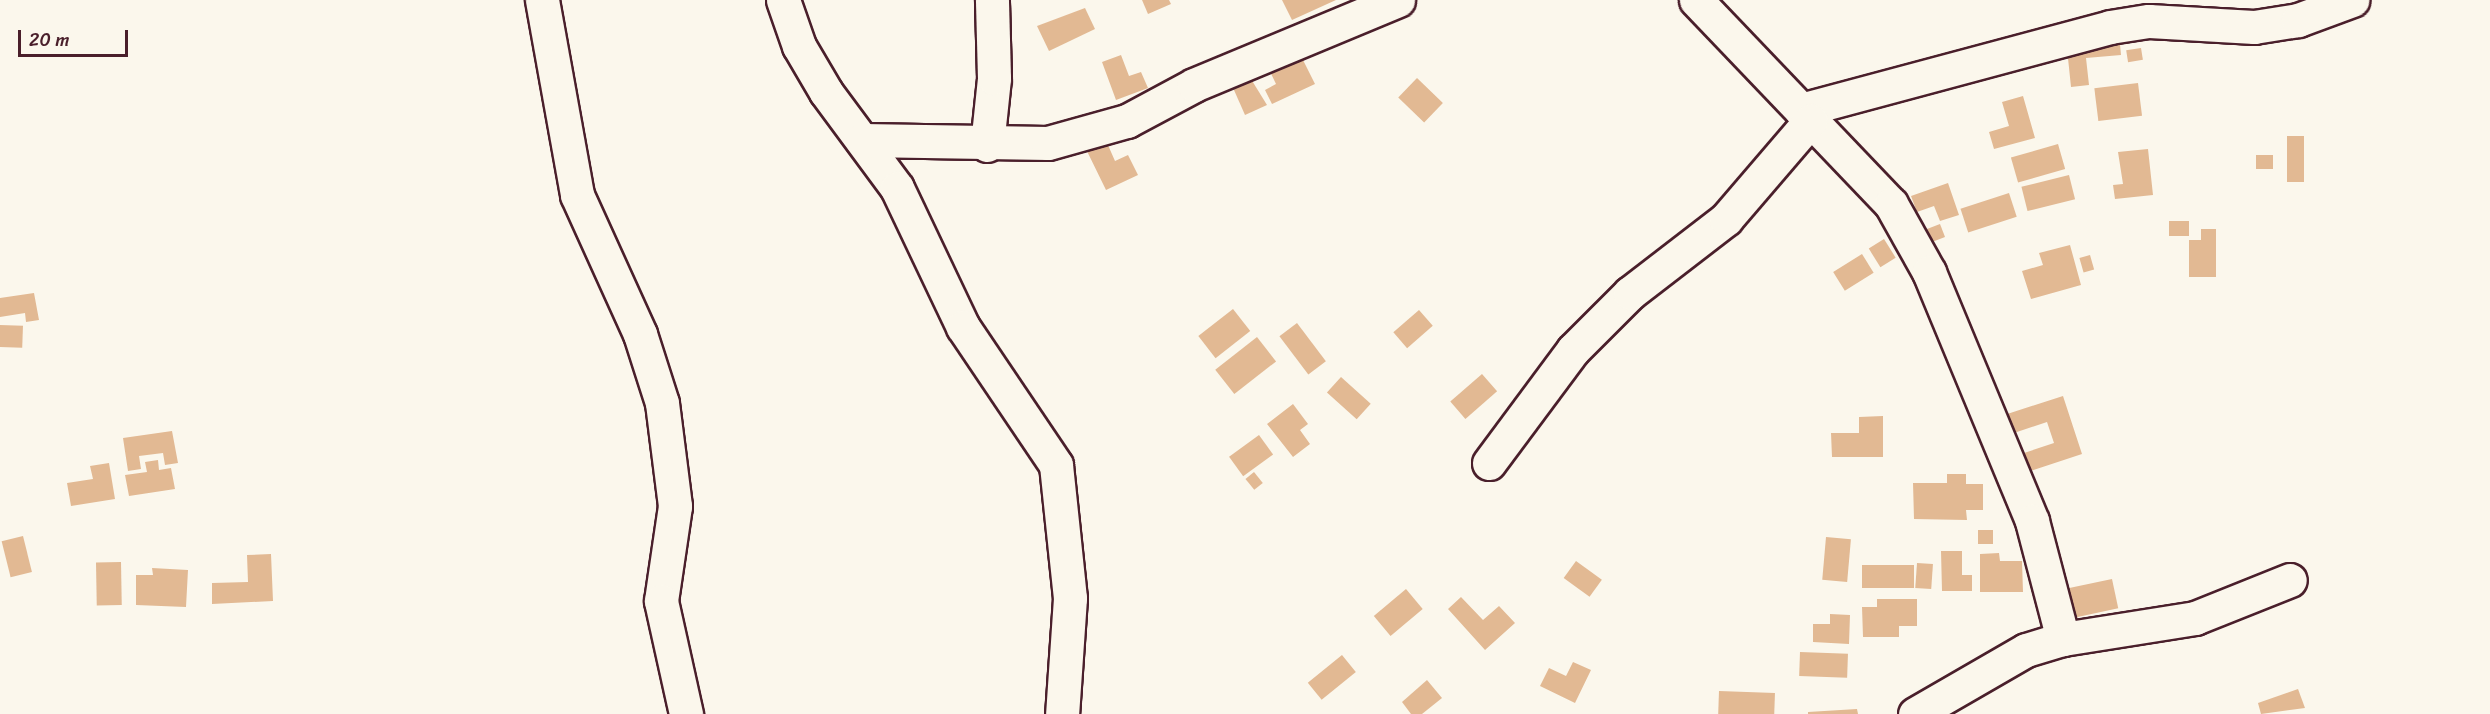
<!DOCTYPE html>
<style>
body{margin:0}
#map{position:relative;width:2490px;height:714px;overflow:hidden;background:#fbf7ec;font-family:Sriracha,sans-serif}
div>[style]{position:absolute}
.building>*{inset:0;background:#e2b993;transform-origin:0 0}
.roads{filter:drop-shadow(2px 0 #4a1f2b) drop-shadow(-2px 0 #4a1f2b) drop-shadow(0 2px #4a1f2b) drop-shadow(0 -2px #4a1f2b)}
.street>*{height:33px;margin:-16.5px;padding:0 16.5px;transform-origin:16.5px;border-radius:16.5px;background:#fbf7ec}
span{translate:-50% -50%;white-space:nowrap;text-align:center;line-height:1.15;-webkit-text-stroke:4.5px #fbf7ec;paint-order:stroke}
.scale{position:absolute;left:18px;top:30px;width:110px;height:27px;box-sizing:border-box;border:3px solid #4a1f2b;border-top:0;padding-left:8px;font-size:18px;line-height:21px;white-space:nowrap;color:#4a1f2b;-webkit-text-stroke:4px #fbf7ec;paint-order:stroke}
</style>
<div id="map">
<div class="building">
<i style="clip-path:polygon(1142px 0,1169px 0,1171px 4px,1148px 14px)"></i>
<i style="clip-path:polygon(1282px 0,1336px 0,1292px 20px)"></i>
<i style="clip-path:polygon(1085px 8px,1095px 29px,1049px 51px,1037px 26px)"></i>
<i style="clip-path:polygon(2119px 33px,2121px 55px,2086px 58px,2089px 85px,2071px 87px,2066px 39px)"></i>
<i style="clip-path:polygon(1296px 46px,1315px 84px,1272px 104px,1265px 90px,1276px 84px,1265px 61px)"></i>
<i style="left:2141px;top:48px;width:12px;height:15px;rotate:81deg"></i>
<i style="clip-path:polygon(1121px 55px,1129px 76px,1141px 72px,1148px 88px,1116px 100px,1102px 62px)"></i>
<i style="clip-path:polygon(1238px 58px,1267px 105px,1245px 115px,1223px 65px)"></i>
<i style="left:1417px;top:78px;width:36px;height:27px;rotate:44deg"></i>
<i style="left:2138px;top:83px;width:33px;height:44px;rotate:83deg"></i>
<i style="clip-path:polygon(2023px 96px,2035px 138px,1994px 149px,1989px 132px,2009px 126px,2002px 102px)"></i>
<i style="clip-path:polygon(1104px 136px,1115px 161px,1128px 155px,1138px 175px,1106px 190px,1084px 145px)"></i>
<i style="left:2287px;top:136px;width:17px;height:46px"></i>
<i style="left:2058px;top:144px;width:26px;height:49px;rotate:74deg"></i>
<i style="clip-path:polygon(2148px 149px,2153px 195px,2115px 199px,2113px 185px,2123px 184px,2118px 152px)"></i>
<i style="left:2256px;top:155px;width:17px;height:14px"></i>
<i style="left:2069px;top:175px;width:25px;height:49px;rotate:76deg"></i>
<i style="clip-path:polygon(1948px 183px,1959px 215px,1940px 221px,1934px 206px,1917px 212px,1911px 196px)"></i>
<i style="left:2009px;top:193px;width:25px;height:51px;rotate:72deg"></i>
<i style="left:2169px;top:221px;width:20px;height:15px"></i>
<i style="left:1940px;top:224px;width:14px;height:16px;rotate:69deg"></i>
<i style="clip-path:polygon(2201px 229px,2216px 229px,2216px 277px,2189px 277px,2189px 240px,2201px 240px)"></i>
<i style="left:1884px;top:239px;width:22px;height:18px;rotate:58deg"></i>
<i style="clip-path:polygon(2070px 245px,2081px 285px,2031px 299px,2022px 271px,2043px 265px,2039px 253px)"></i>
<i style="left:1862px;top:254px;width:22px;height:34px;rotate:58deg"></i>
<i style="left:2090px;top:255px;width:15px;height:11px;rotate:74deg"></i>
<i style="clip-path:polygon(34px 293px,39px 320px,26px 322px,25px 313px,0 317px,0 298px)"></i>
<i style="left:1233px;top:309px;width:28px;height:44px;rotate:52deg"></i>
<i style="left:1419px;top:310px;width:21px;height:34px;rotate:49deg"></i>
<i style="left:1297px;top:323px;width:48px;height:22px;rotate:53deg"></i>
<i style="left:0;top:325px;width:23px;height:22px;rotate:2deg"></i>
<i style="left:1257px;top:337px;width:31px;height:53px;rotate:52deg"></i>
<i style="left:1482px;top:374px;width:23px;height:42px;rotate:49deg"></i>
<i style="left:1341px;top:377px;width:40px;height:21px;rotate:42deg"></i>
<i style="clip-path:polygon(2063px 396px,2082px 454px,2018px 475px,2012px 457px,2054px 443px,2047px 422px,2005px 436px,1998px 417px)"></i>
<i style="clip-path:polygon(1293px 404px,1308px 424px,1300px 430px,1310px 444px,1293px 457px,1267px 424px)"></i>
<i style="clip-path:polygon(1883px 416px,1883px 457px,1832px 457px,1831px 433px,1859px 433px,1859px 417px)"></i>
<i style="clip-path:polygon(172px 431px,178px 463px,165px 465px,163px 453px,139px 456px,141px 469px,128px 471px,123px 438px)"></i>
<i style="left:1259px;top:435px;width:24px;height:37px;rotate:54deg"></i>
<i style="clip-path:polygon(158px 460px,159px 470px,171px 468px,175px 489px,129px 496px,125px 475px,147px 472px,145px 462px)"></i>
<i style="clip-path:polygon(109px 463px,115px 499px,71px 506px,67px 483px,93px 479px,90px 466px)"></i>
<i style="left:1254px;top:472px;width:14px;height:11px;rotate:51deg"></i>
<i style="clip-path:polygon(1947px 474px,1966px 474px,1966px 484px,1983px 484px,1983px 510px,1966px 510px,1967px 520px,1914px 519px,1913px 483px,1947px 483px)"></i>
<i style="left:1978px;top:530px;width:15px;height:14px"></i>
<i style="left:23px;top:536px;width:37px;height:22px;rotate:76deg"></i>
<i style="left:1826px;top:537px;width:25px;height:43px;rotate:5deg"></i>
<i style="clip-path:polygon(1941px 551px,1962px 551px,1962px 575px,1972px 575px,1972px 591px,1942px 591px)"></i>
<i style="clip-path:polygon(1999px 553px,2000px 561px,2022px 561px,2023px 592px,1980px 592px,1980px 554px)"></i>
<i style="clip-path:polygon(271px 554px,273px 601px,212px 604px,212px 583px,248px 582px,247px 555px)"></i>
<i style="left:1576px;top:561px;width:32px;height:21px;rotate:36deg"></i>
<i style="left:121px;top:562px;width:43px;height:25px;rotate:89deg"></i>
<i style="left:1917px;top:563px;width:16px;height:25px;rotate:4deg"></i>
<i style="left:1862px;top:565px;width:52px;height:23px"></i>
<i style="clip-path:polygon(152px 568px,188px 570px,186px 607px,136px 605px,136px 575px,153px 575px)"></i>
<i style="left:2112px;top:579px;width:30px;height:57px;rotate:78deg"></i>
<i style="left:1406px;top:589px;width:26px;height:42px;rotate:50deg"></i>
<i style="clip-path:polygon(1461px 597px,1483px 620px,1499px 606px,1515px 623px,1485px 650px,1448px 609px)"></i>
<i style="clip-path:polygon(1877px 599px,1917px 599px,1917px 626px,1899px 626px,1899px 637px,1863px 637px,1862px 607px,1877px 607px)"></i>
<i style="clip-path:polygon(1830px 614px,1850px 615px,1849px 644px,1813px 642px,1813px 624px,1830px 624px)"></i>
<i style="left:1800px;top:652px;width:48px;height:24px;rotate:2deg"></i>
<i style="left:1342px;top:655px;width:22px;height:44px;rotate:51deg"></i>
<i style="clip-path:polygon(1573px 662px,1591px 670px,1575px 703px,1540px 686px,1549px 668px,1566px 676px)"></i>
<i style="clip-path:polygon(1427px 680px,1442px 698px,1422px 714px,1411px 714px,1402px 702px)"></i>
<i style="clip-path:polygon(2298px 689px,2305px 708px,2261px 714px,2258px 703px)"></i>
<i style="left:1719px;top:691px;width:56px;height:23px;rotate:2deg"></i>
<i style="clip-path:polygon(1857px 709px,1858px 714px,1808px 714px,1808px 712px)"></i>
</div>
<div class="roads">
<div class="street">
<i style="left:542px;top:0;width:198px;rotate:79.8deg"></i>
<i style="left:577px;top:195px;width:153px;rotate:65.6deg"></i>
<i style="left:640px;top:334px;width:72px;rotate:72.3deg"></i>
<i style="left:662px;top:403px;width:104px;rotate:82.8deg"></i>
<i style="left:675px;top:506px;width:96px;rotate:98.4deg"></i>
<i style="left:661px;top:601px;width:116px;rotate:77.5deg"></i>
<i style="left:783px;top:0;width:49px;rotate:70.8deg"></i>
<i style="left:799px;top:46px;width:53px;rotate:59.6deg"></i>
<i style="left:826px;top:92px;width:119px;rotate:53.5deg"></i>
<i style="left:897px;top:188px;width:154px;rotate:64.6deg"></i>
<i style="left:963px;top:327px;width:166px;rotate:56deg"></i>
<i style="left:1056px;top:465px;width:134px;rotate:84deg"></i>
<i style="left:1070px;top:598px;width:116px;rotate:93.9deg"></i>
<i style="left:1696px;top:0;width:282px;rotate:46.3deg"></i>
<i style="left:1891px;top:204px;width:78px;rotate:60.8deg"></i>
<i style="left:1929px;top:272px;width:269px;rotate:67.5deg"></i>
<i style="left:2032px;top:521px;width:122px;rotate:75.3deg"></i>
<i style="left:1801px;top:110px;width:320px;rotate:-15deg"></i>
<i style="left:2110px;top:27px;width:39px;rotate:-9deg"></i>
<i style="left:2149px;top:21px;width:105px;rotate:3.3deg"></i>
<i style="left:2254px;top:27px;width:45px;rotate:-9deg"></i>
<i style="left:2298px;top:20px;width:58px;rotate:-20.3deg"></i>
<i style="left:862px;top:140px;width:186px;rotate:0.9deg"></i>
<i style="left:1048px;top:143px;width:82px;rotate:-15.6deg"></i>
<i style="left:1127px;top:121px;width:76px;rotate:-28.2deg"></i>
<i style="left:1194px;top:85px;width:221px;rotate:-22.6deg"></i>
<i style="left:987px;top:145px;width:67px;rotate:-84deg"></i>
<i style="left:994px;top:78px;width:78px;rotate:-91.5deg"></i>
<i style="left:1489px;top:463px;width:141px;rotate:-53.4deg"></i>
<i style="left:1573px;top:350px;width:81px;rotate:-45deg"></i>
<i style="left:1630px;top:293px;width:121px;rotate:-37.6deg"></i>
<i style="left:1726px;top:219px;width:130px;rotate:-49.4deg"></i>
<i style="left:1915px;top:714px;width:128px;rotate:-30deg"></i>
<i style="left:2026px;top:650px;width:39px;rotate:-17deg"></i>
<i style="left:2063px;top:639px;width:134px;rotate:-9deg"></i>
<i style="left:2195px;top:618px;width:102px;rotate:-21.8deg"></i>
</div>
</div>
<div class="scale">20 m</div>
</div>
